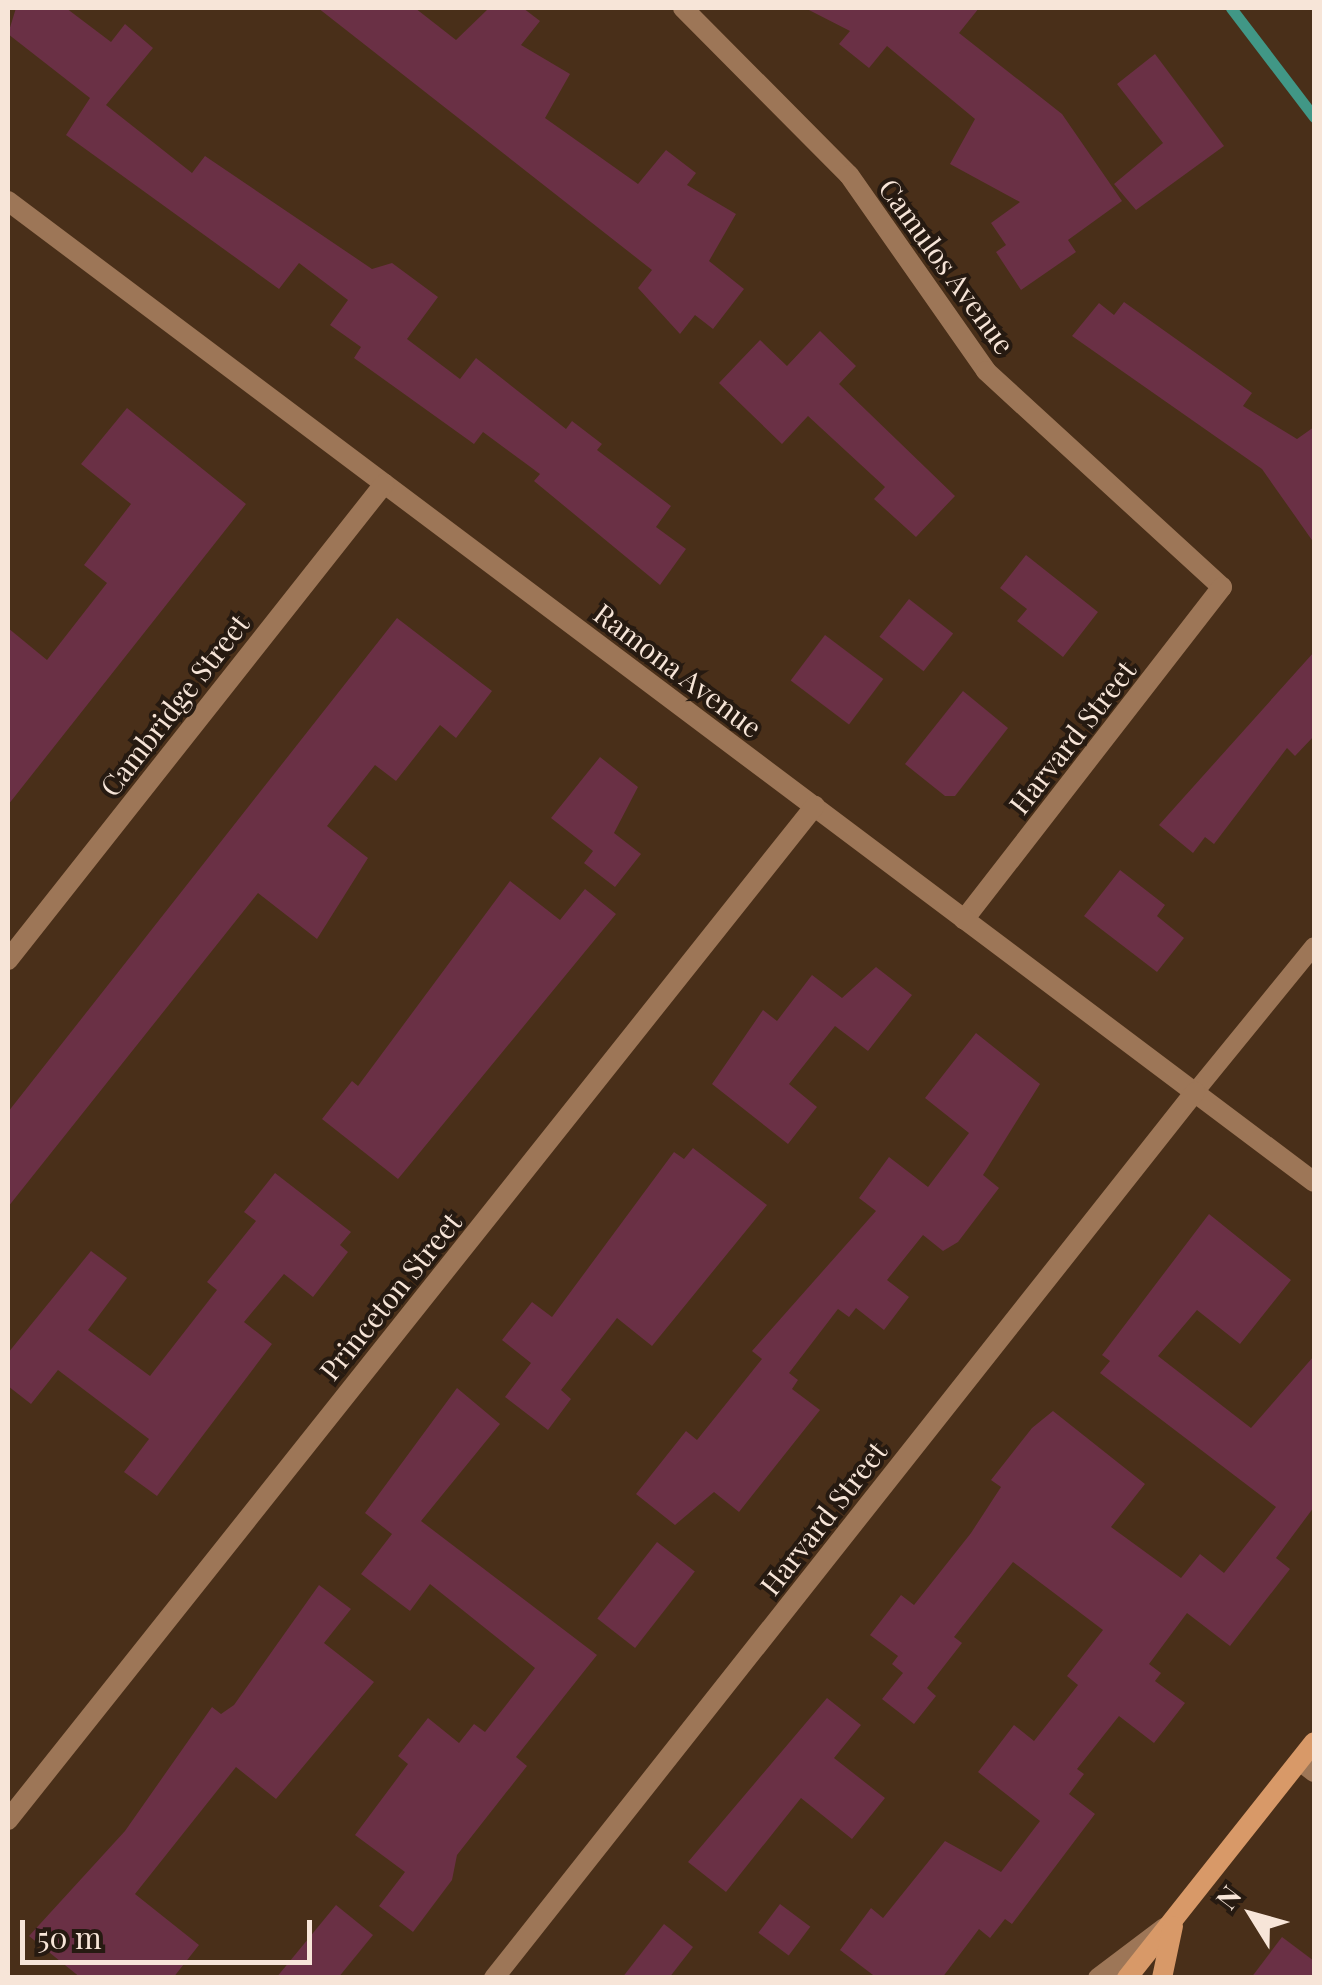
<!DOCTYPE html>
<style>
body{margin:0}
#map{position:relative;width:1322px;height:1985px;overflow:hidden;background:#492f19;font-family:"Playfair Display",serif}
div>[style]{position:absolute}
.stream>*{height:11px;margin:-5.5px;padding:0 5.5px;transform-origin:5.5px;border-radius:5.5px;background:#419786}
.building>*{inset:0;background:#6a3045;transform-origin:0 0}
.lane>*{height:18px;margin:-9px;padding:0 9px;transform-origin:9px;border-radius:9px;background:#9d7657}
.street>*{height:20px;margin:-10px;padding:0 10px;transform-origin:10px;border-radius:10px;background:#9d7657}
.secondary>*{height:20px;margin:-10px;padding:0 10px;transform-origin:10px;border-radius:10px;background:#d89968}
span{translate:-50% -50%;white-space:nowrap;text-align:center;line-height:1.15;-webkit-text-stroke:8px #261a11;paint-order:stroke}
.street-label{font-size:28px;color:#f7e5d8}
.frame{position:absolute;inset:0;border:10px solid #f7e5d8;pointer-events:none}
.north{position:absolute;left:1202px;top:1865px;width:100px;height:100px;-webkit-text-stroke:8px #261a11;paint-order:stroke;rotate:307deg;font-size:28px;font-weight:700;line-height:40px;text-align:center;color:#f7e5d8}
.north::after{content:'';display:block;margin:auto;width:35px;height:45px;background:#f7e5d8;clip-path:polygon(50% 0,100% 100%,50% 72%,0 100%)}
.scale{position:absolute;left:20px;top:1920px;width:292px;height:45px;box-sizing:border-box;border:5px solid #f7e5d8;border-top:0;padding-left:12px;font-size:30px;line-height:35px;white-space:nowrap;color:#f7e5d8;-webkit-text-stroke:8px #261a11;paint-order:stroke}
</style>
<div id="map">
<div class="stream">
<i style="left:1231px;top:8px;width:137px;rotate:52.7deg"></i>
</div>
<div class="building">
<i style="clip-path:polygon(16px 8px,66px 8px,111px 42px,125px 24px,153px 48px,106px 105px,192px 173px,205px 156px,372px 269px,392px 263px,438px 297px,407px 339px,460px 379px,476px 358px,566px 429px,572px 421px,602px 444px,597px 450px,671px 506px,656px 527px,686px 549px,660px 585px,534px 481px,540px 474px,483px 432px,474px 444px,354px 358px,361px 347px,330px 325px,348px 300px,299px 263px,279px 289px,66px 135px,90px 98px,8px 34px)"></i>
<i style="clip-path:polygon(318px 8px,415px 8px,456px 40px,489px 8px,523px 8px,540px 21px,521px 45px,570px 74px,545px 118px,638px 184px,666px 150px,696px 173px,687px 185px,736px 214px,709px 261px,744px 289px,713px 329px,695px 315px,680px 334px,638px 288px,652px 270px)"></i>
<i style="clip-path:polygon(805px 8px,979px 8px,959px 33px,1062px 114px,1122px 201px,1068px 240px,1076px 252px,1021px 290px,996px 252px,1006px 245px,991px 223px,1020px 202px,950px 164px,975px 119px,887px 46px,869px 68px,839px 44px,850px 31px)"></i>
<i style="clip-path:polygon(1155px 54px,1224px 146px,1136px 210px,1114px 184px,1163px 143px,1117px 84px)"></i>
<i style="clip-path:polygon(1124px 302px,1252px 393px,1243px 406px,1297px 439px,1314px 427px,1314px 543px,1262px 469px,1072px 336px,1099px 303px,1114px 315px)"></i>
<i style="clip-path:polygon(820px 331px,856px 366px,839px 384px,955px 496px,916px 537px,874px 499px,885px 487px,808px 416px,782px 444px,719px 383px,760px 340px,787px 366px)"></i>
<i style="clip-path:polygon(127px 408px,246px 504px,8px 805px,8px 628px,47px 660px,107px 583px,84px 565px,131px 504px,81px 464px)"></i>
<i style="clip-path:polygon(1026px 555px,1098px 612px,1063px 657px,1017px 621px,1027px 609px,1000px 588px)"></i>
<i style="left:909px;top:599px;width:56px;height:48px;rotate:38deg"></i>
<i style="clip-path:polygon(397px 618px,492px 691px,456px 738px,440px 725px,396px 781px,375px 765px,327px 826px,368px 858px,317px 939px,258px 893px,8px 1207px,8px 1112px)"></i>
<i style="left:825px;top:635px;width:73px;height:57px;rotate:37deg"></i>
<i style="clip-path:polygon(1314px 652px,1314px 736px,1295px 756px,1287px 748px,1214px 844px,1205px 837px,1193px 853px,1159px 825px)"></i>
<i style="clip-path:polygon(963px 691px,1008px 728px,955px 796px,945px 796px,905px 764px)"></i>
<i style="clip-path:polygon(600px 757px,638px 787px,614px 833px,641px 854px,615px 887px,584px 863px,593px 851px,551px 818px)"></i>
<i style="clip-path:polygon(1120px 870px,1165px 905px,1157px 916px,1184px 938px,1157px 972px,1084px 916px)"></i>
<i style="clip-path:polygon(510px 881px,560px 920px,585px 889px,616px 914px,398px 1179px,322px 1119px,352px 1081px,358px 1086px)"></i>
<i style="clip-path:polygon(876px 967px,912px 995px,868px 1051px,835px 1026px,789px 1084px,817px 1107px,788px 1144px,712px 1084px,763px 1010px,777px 1021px,812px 975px,842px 998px)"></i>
<i style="clip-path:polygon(976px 1033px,1040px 1084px,983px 1175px,999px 1188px,958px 1242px,943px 1251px,923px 1235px,887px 1280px,909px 1297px,884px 1330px,856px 1308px,849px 1317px,838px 1309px,789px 1373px,798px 1380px,792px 1389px,820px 1410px,739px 1512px,714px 1492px,675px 1525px,636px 1494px,686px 1431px,697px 1440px,762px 1359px,752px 1351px,876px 1211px,859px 1198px,889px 1157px,928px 1187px,969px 1133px,925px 1098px)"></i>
<i style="clip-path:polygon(693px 1148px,767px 1205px,652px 1346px,617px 1318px,561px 1390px,571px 1399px,548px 1430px,505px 1397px,531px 1363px,502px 1340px,532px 1302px,552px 1317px,674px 1152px,684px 1159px)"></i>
<i style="clip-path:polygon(275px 1173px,351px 1232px,340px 1245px,348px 1252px,313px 1297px,284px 1274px,244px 1322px,272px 1344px,157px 1496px,124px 1472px,149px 1439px,58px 1370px,31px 1404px,8px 1386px,8px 1353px,91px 1251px,127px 1278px,88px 1330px,150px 1376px,217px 1290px,207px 1282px,256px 1221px,244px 1212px)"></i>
<i style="clip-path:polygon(1209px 1214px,1291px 1280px,1240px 1344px,1197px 1310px,1158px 1356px,1251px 1428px,1314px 1356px,1314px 1507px,1276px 1558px,1290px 1569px,1230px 1646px,1187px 1613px,1149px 1664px,1161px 1673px,1155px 1681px,1185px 1703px,1154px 1743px,1119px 1716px,1077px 1769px,1084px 1774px,1069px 1794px,1095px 1814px,1012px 1924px,1005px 1919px,990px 1938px,979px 1929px,942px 1978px,877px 1978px,840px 1950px,871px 1908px,883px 1918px,945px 1841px,1001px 1872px,1040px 1821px,978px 1772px,1014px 1725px,1034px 1741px,1078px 1685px,1067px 1676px,1103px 1630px,1013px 1562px,954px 1637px,962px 1643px,927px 1688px,936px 1696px,914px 1724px,882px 1699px,903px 1673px,892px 1664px,898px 1656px,870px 1635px,901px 1595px,914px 1605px,971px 1533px,1001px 1487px,991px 1480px,1032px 1428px,1053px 1411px,1145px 1484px,1111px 1527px,1181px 1578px,1200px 1554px,1224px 1573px,1276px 1507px,1100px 1373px,1110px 1361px,1102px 1355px)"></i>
<i style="clip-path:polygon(457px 1388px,500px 1424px,421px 1521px,597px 1655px,516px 1757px,527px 1766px,457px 1855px,452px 1880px,413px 1932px,379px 1906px,405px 1872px,355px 1835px,408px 1764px,398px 1756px,428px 1718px,459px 1743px,474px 1724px,485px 1732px,535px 1668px,430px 1584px,410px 1611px,361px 1574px,392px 1534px,365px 1513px)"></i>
<i style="left:657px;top:1542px;width:48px;height:97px;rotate:38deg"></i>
<i style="clip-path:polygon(319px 1585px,351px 1609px,324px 1643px,374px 1682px,276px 1799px,236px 1767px,135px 1894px,199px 1945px,173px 1978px,81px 1978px,29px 1936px,125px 1831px,212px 1707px,221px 1714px,234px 1705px)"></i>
<i style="clip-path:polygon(827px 1698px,861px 1725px,834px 1758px,885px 1798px,852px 1839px,801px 1798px,726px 1892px,688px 1862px)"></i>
<i style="left:780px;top:1904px;width:38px;height:36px;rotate:37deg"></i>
<i style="clip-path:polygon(336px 1905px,373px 1935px,338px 1978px,276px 1978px)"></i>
<i style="clip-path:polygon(664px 1924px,693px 1947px,669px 1978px,622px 1978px)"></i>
<i style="clip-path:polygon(1282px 1937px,1314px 1961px,1314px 1978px,1251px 1978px)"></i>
</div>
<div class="lane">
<i style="left:1195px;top:1092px;width:188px;rotate:-50.8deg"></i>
</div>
<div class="street">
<i style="left:683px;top:8px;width:235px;rotate:45.2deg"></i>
<i style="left:849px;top:175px;width:239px;rotate:55deg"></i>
<i style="left:986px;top:371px;width:320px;rotate:42.5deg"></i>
<i style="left:1222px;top:587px;width:421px;rotate:127.8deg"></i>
<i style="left:8px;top:201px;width:1633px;rotate:36.91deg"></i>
<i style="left:8px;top:960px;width:607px;rotate:-51.69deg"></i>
<i style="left:1300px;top:1761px;width:18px;rotate:38deg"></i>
<i style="left:8px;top:1820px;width:1296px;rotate:-51.49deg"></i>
<i style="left:494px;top:1978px;width:1130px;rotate:-51.65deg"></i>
<i style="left:1098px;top:1978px;width:83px;rotate:-37.1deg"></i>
</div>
<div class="secondary">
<i style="left:1127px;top:1978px;width:301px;rotate:-51.6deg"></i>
<i style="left:1162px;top:1978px;width:53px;rotate:-78.1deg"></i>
</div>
<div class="street-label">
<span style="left:947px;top:266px;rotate:54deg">Camulos Avenue</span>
<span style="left:678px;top:670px;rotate:37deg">Ramona Avenue</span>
<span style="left:174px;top:705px;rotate:-52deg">Cambridge Street</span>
<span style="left:1072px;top:737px;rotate:-52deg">Harvard Street</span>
<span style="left:390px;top:1296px;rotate:-51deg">Princeton Street</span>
<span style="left:823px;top:1518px;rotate:-52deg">Harvard Street</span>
</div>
<div class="frame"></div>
<div class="north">N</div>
<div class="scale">50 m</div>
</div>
